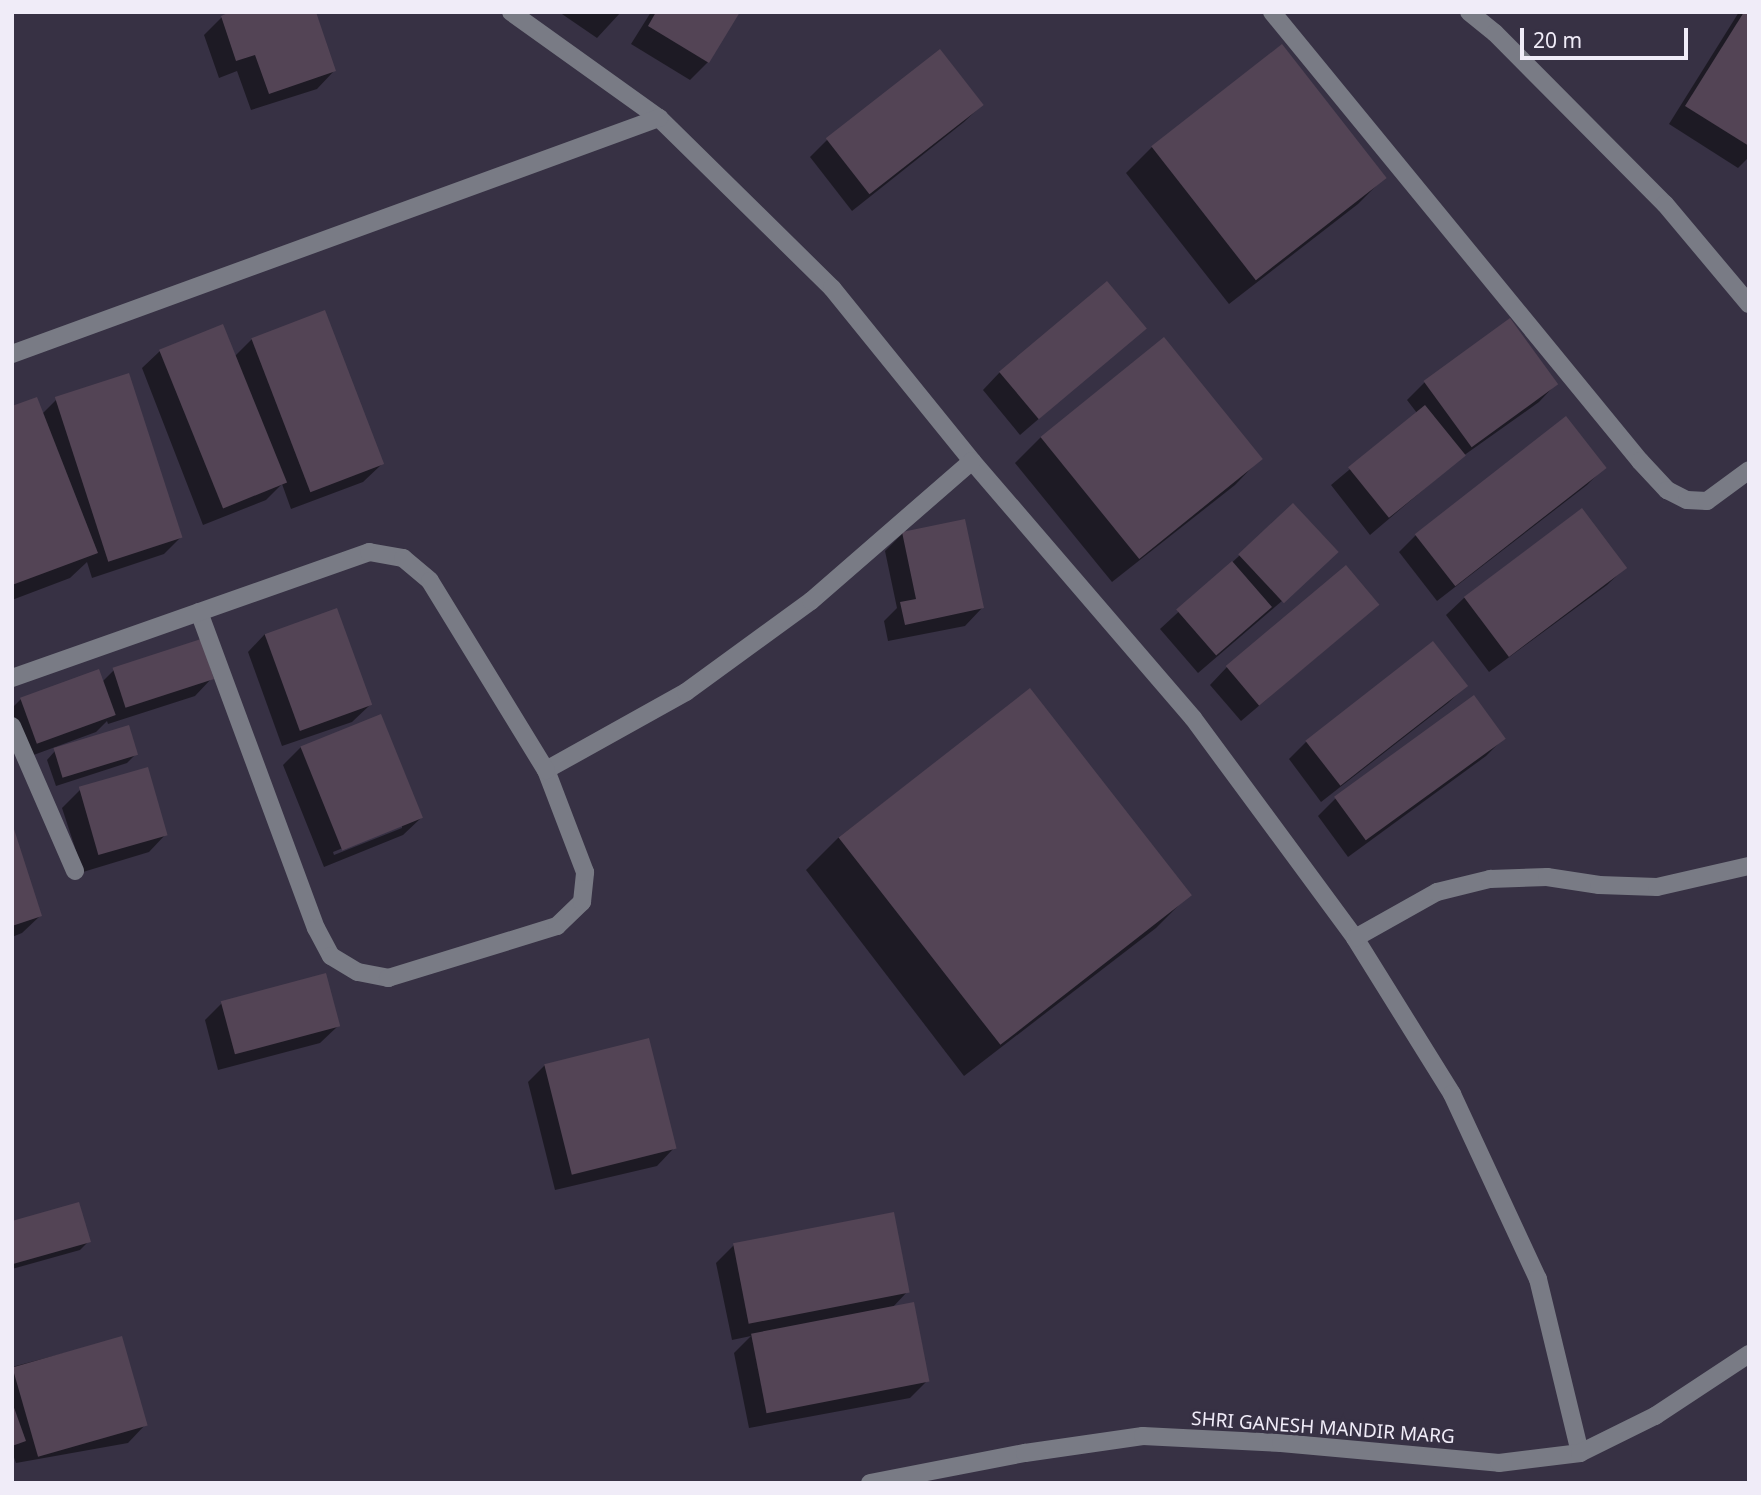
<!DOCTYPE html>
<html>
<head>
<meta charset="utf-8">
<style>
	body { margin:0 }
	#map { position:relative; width:1761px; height:1495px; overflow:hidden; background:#373144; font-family:"Noto Sans",sans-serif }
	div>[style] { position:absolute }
	.shadow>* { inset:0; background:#0007 }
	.building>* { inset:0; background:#534455; transform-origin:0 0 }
	.minor>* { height:18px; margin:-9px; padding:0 9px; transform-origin:9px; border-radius:9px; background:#797b85 }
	span { translate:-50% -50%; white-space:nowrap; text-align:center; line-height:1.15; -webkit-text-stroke:6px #373144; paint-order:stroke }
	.street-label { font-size:19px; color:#f0ecf8 }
	.frame { position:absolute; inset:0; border:14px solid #f0ecf8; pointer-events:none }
	.scale { position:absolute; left:1520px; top:28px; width:168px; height:32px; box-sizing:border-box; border:4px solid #f0ecf8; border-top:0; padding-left:9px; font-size:21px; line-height:24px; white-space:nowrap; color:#f0ecf8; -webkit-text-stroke:5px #373144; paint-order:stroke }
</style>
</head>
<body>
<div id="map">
	<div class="shadow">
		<i style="clip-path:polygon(559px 12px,621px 12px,597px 38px)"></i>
		<i style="clip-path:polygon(651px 12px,738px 12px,708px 62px,690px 80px,631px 44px)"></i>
		<i style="clip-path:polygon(1739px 12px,1749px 12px,1749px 157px,1738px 168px,1669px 124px)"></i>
		<i style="clip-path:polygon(222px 17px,334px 71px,317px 89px,251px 110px,237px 71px,219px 78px,204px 35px)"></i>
		<i style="clip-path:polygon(1281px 47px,1384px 178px,1358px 204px,1229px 304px,1126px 173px,1152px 147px)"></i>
		<i style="clip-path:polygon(940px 51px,982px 105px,964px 122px,852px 211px,810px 157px,827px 140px)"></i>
		<i style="clip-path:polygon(1510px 320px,1556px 384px,1539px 402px,1463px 456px,1370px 535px,1331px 485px,1417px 413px,1407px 400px,1425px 382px)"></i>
		<i style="clip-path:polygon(222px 326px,234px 357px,252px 339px,381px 465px,363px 482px,291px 509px,282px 484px,266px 500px,203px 525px,142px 368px,160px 351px)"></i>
		<i style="clip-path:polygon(1144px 328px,1020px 435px,983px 390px,1000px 372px)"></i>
		<i style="clip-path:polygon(56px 400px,181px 537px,164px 554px,92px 578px,87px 562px,70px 578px,12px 600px,12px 408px,42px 414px)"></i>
		<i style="clip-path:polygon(1041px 437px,1260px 459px,1235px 485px,1112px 582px,1015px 463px)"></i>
		<i style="clip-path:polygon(1604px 468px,1587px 485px,1437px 601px,1399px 552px,1416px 535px)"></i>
		<i style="clip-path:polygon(1293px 506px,1318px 570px,1198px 673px,1160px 629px)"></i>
		<i style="clip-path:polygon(1581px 510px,1625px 568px,1607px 585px,1489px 672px,1446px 615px,1464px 598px)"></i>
		<i style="clip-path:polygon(903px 533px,982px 608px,965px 626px,888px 641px,884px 621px,897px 608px,885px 551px)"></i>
		<i style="clip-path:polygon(1378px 605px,1241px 721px,1210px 685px,1227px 667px)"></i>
		<i style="clip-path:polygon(265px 634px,370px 705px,352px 722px,282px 746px,248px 652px)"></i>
		<i style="clip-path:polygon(114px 670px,212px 678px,195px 696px,108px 724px,107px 721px,96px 732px,20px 760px,12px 739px,12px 708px,21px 699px,102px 682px)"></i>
		<i style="clip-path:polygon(1466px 686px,1448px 703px,1321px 802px,1289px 759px,1306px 742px)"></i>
		<i style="clip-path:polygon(1029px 691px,1188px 896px,1156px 928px,964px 1076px,806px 870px,838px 838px)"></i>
		<i style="clip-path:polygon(1503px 739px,1486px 756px,1348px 857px,1318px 816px,1336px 798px)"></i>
		<i style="clip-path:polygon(evenodd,301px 747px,421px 818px,403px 835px,324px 867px,283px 765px,301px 747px,402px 824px,402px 828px,334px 855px,333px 852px,402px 824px)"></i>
		<i style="clip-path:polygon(55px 751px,136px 754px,127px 763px,56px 786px,47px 760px)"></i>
		<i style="clip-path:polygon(80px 790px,166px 834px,149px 852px,83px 872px,62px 808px)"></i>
		<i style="clip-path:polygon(12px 830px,40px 916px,22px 933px,12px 937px)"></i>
		<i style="clip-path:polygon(222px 1003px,338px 1026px,320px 1043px,218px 1070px,205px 1020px)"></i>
		<i style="clip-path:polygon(545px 1065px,674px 1148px,657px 1166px,555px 1190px,528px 1082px)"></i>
		<i style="clip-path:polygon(12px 1223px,89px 1241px,80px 1250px,12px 1269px)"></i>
		<i style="clip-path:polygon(734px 1245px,908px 1291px,892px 1308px,928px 1380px,910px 1398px,749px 1428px,734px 1353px,751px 1336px,732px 1340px,716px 1263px)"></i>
		<i style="clip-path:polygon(121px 1338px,145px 1425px,128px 1443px,16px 1463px,12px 1452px,12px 1367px)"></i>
	</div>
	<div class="building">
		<i style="clip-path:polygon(230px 12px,316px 12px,336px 71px,269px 94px,255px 55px,236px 61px,221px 16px)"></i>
		<i style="clip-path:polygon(656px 12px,740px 12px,709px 63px,648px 26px)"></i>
		<i style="clip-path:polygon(1744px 12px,1749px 12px,1749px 146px,1685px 106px)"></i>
		<i style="left:1282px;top:44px;width:170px;height:166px;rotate:52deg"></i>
		<i style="left:940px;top:49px;width:71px;height:145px;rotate:52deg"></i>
		<i style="left:1107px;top:281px;width:62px;height:141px;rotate:50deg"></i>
		<i style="left:325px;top:310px;width:165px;height:79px;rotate:69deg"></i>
		<i style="left:1510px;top:318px;width:82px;height:107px;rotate:54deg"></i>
		<i style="left:223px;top:324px;width:171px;height:69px;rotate:68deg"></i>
		<i style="left:1164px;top:337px;width:157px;height:159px;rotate:51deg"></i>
		<i style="left:129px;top:373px;width:173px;height:78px;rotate:72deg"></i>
		<i style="clip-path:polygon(37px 397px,98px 553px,12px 585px,12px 406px)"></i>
		<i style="left:1425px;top:405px;width:65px;height:99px;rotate:51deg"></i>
		<i style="left:1566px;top:416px;width:66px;height:192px;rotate:52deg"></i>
		<i style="left:1293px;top:503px;width:67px;height:75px;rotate:47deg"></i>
		<i style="left:1582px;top:508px;width:75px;height:148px;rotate:53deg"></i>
		<i style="clip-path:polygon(965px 519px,984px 608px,905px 625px,900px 602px,916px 599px,902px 532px)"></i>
		<i style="left:1232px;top:561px;width:61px;height:74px;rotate:49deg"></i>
		<i style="left:1346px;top:565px;width:52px;height:157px;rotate:50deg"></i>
		<i style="left:337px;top:608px;width:103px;height:77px;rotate:70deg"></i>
		<i style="left:201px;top:639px;width:42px;height:93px;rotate:72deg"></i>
		<i style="left:1433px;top:641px;width:57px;height:162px;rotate:52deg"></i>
		<i style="left:99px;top:669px;width:49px;height:84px;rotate:70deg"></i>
		<i style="left:1030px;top:688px;width:263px;height:243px;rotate:52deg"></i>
		<i style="left:1474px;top:695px;width:54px;height:173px;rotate:54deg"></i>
		<i style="left:381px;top:714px;width:112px;height:87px;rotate:68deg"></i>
		<i style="left:129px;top:725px;width:31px;height:79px;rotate:73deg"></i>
		<i style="left:148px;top:767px;width:71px;height:72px;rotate:74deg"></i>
		<i style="clip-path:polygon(13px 826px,42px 916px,12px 926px,12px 827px)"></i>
		<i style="left:326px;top:973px;width:55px;height:109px;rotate:75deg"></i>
		<i style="left:649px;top:1038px;width:114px;height:108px;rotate:76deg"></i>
		<i style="clip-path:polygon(79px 1202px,91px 1242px,13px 1264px,12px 1221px)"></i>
		<i style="left:894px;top:1212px;width:82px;height:164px;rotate:79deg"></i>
		<i style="left:914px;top:1302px;width:81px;height:166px;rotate:79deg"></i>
		<i style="left:122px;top:1336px;width:93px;height:114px;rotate:74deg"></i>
		<i style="clip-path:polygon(12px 1402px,26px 1441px,12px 1446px)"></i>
	</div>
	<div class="minor">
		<i style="left:511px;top:12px;width:182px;rotate:35.6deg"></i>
		<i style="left:659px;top:118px;width:243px;rotate:44.5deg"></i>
		<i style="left:832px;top:288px;width:223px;rotate:51deg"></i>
		<i style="left:972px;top:461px;width:339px;rotate:49.3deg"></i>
		<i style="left:1193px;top:718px;width:273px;rotate:53.6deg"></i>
		<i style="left:1355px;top:938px;width:184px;rotate:58.1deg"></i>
		<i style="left:1452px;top:1094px;width:204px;rotate:65.1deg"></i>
		<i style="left:1538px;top:1279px;width:179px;rotate:76.4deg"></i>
		<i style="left:1272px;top:12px;width:581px;rotate:50.66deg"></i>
		<i style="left:1640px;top:461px;width:40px;rotate:47deg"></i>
		<i style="left:1667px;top:490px;width:22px;rotate:27deg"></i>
		<i style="left:1687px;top:500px;width:20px;rotate:3deg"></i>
		<i style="left:1707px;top:501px;width:52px;rotate:-36.4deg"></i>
		<i style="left:1469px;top:12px;width:33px;rotate:39deg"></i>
		<i style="left:1495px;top:33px;width:241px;rotate:45.2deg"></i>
		<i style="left:1665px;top:204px;width:131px;rotate:50deg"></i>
		<i style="left:12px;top:354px;width:689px;rotate:-20.04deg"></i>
		<i style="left:199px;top:612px;width:337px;rotate:69.7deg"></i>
		<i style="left:316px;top:928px;width:32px;rotate:62deg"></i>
		<i style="left:331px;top:956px;width:31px;rotate:31deg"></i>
		<i style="left:358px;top:972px;width:31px;rotate:11deg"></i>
		<i style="left:388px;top:978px;width:177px;rotate:-17.1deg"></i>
		<i style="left:557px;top:926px;width:35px;rotate:-44deg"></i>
		<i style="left:582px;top:902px;width:30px;rotate:-84deg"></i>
		<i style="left:585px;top:872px;width:109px;rotate:-110.9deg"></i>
		<i style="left:546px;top:770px;width:160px;rotate:-29.1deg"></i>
		<i style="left:686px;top:692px;width:155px;rotate:-36.1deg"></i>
		<i style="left:811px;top:601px;width:213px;rotate:-41deg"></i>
		<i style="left:12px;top:678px;width:379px;rotate:-19.4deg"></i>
		<i style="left:369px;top:552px;width:35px;rotate:10deg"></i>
		<i style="left:403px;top:558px;width:35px;rotate:40deg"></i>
		<i style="left:430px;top:581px;width:222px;rotate:58.5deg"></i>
		<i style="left:12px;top:726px;width:158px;rotate:66.5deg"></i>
		<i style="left:1355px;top:938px;width:94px;rotate:-29.3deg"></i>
		<i style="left:1437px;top:892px;width:55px;rotate:-13.8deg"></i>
		<i style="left:1490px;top:879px;width:57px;rotate:-2deg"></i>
		<i style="left:1547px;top:877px;width:53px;rotate:8.7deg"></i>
		<i style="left:1599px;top:885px;width:58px;rotate:2deg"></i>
		<i style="left:1657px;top:887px;width:94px;rotate:-12.9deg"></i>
		<i style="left:870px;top:1483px;width:158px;rotate:-11deg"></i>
		<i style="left:1025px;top:1453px;width:119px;rotate:-8.2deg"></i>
		<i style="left:1143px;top:1436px;width:138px;rotate:2.9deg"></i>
		<i style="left:1281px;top:1443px;width:219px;rotate:5.2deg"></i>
		<i style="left:1499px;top:1463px;width:82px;rotate:-7deg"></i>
		<i style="left:1580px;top:1453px;width:84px;rotate:-26.3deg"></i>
		<i style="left:1655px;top:1416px;width:113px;rotate:-33.4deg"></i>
	</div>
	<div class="street-label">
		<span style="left:1323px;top:1428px;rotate:4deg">SHRI GANESH MANDIR MARG</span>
	</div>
	<div class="frame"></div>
	<div class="scale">20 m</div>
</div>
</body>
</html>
